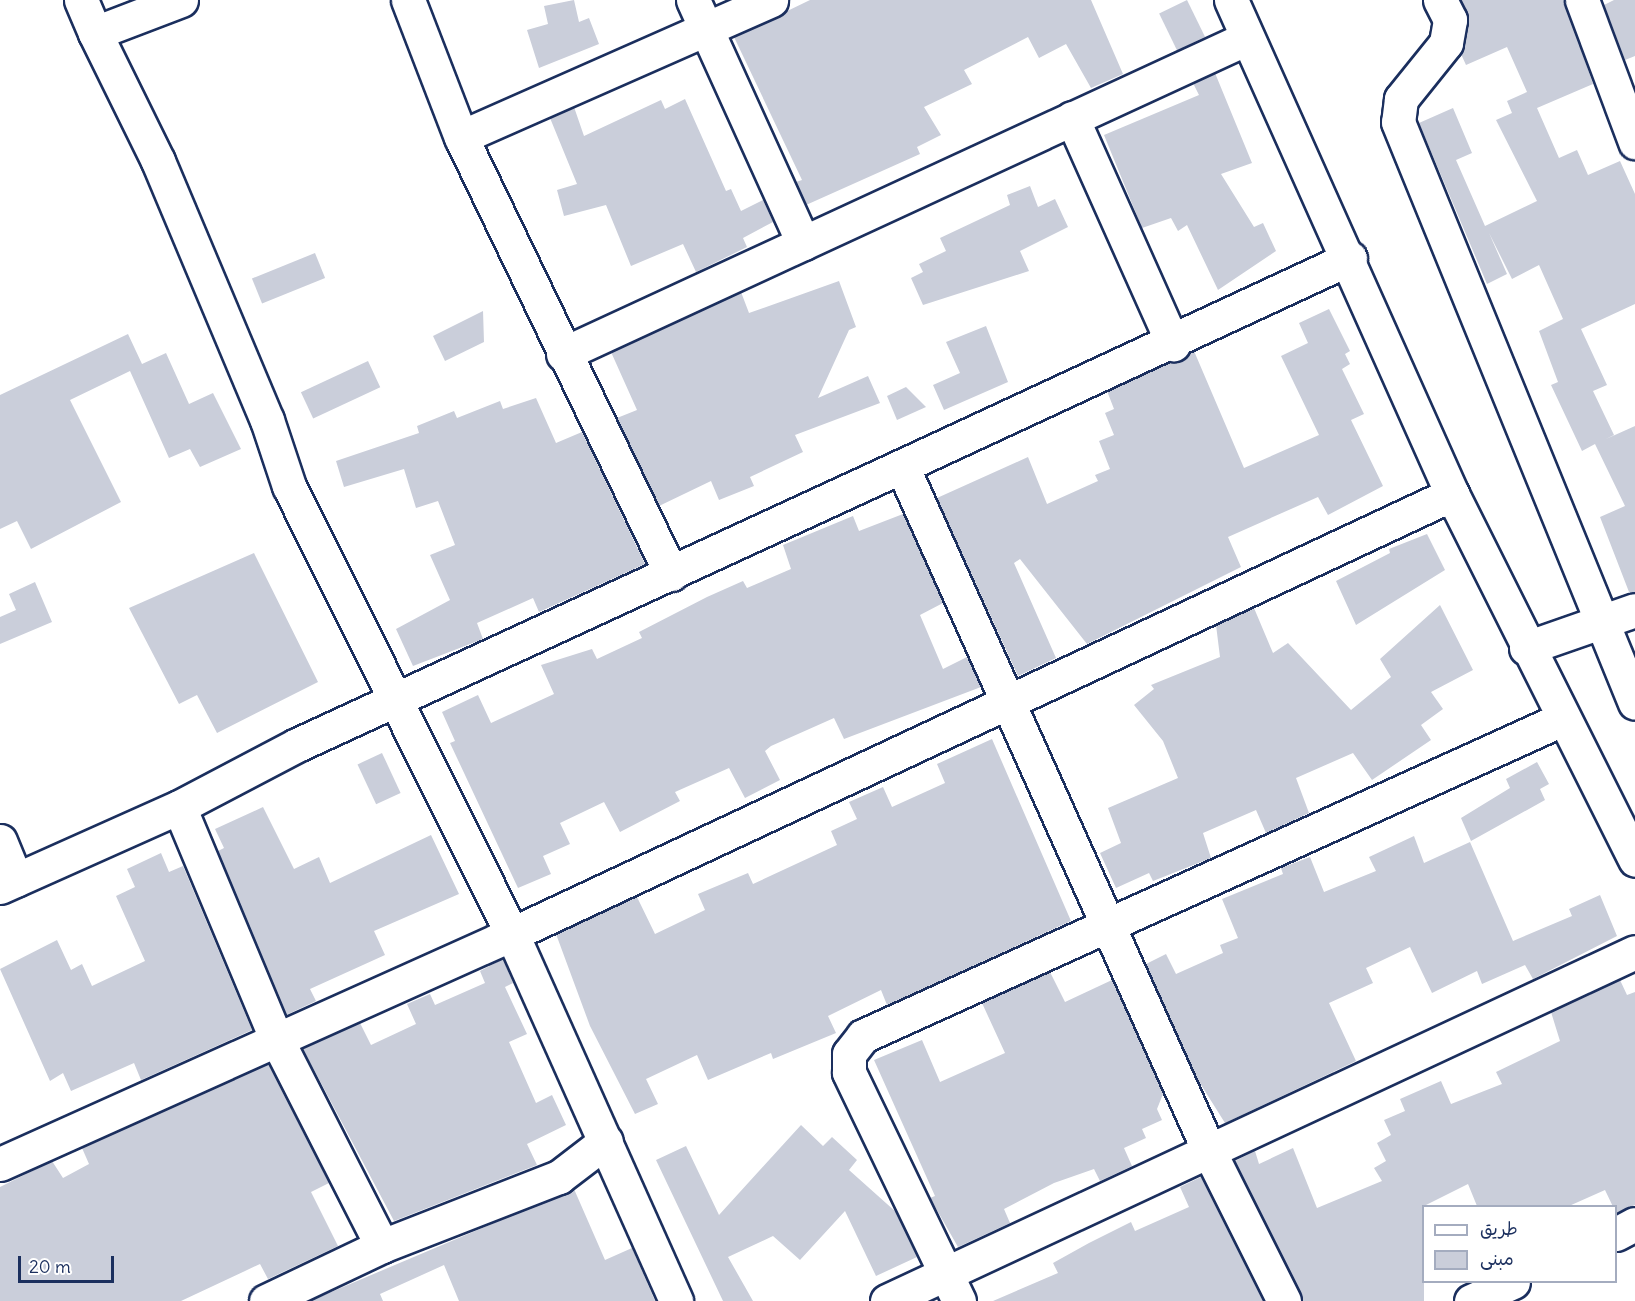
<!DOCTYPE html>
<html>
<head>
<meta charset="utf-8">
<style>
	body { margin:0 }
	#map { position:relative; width:1635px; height:1301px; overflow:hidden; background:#fff; font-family:Delius,"Playpen Sans Arabic",sans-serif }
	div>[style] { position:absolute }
	.building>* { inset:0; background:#caceda; transform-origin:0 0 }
	.roads { filter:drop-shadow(2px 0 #1b2f5e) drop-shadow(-2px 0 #1b2f5e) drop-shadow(0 2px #1b2f5e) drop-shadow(0 -2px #1b2f5e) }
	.street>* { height:33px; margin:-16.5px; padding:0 16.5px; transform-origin:16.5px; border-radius:16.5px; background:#fff }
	span { translate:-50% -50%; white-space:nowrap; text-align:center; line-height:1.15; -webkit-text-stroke:4.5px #fff; paint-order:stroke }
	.legend { position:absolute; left:1422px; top:1205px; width:195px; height:78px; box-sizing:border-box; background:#fff; border:2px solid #a4acbf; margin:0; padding:8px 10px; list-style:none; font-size:18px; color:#1b2f5e }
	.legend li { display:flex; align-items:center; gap:12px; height:30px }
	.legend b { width:30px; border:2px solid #a4acbf }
	.scale { position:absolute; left:18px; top:1256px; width:96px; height:27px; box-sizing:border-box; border:3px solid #1b2f5e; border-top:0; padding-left:8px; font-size:18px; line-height:21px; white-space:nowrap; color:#1b2f5e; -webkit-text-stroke:4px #fff; paint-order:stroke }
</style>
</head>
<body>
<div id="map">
	<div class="building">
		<i style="clip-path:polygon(574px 0,579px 22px,589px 18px,599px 44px,539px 68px,527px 30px,548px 24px,544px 6px)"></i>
		<i style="clip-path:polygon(810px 0,1091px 0,1123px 74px,1091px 88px,1066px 44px,1039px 58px,1028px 37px,964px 70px,972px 84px,924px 107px,941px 135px,917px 147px,920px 154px,806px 205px,796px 182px,802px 180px,734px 37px)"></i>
		<i style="left:1187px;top:0;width:41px;height:31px;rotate:64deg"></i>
		<i style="clip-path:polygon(1461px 0,1564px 0,1593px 84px,1537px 108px,1559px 158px,1577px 150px,1588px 175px,1620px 161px,1635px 194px,1635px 304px,1581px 329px,1607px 385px,1593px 391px,1614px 435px,1606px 439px,1635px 426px,1635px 592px,1629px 592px,1600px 517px,1625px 506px,1595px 444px,1582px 451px,1551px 385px,1558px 382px,1539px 331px,1563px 319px,1539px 265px,1512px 279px,1489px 233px,1507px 274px,1487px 284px,1419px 123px,1453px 108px,1472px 153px,1456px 160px,1485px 226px,1537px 201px,1496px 120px,1512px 113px,1507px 101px,1527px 92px,1507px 47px,1466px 65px,1461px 54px,1468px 22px)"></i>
		<i style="clip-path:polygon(1614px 0,1635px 0,1635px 56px,1625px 60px,1604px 5px)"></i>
		<i style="clip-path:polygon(1215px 73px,1252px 163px,1221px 174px,1254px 227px,1263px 223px,1276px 251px,1218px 290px,1187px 225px,1178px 231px,1171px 218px,1142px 228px,1104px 135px,1199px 95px,1193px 83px)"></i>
		<i style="clip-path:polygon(685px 99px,726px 191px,731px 189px,741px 211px,763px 200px,773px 222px,743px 238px,747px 247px,696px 272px,683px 244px,631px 266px,606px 205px,564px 216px,557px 190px,577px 184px,550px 118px,574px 107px,584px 136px,661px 100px,665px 109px)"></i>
		<i style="clip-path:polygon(1030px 186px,1038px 207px,1055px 199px,1068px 227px,1020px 251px,1029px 271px,923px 305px,911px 278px,923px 272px,919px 264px,946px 251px,940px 238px,1010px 205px,1007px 195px)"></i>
		<i style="left:315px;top:253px;width:27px;height:68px;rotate:68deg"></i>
		<i style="clip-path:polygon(839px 281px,856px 327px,849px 330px,818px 398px,868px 376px,880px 403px,795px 435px,803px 452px,750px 477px,754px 486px,719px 500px,711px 481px,659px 506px,617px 418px,637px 410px,611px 352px,741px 292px,749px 313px)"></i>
		<i style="clip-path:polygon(1329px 309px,1350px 351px,1345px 354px,1350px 364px,1342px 369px,1364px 414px,1351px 420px,1383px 486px,1328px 515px,1318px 497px,1228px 537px,1241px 567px,1087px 644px,1020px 559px,1014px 563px,1056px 658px,1018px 676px,937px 498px,1028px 457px,1047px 504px,1098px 481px,1095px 475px,1110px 469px,1099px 441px,1114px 435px,1105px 413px,1114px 409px,1107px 391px,1194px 351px,1244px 468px,1319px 435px,1281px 356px,1308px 343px,1299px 323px)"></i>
		<i style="clip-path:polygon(483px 311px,484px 342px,445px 361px,433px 336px)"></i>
		<i style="clip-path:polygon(986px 326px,1008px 382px,944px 410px,933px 385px,960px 373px,946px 342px)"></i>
		<i style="clip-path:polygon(128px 334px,142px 364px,166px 353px,189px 404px,213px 393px,241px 449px,200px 467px,190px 449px,169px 458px,130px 371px,70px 400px,121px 502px,31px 549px,17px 521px,0 529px,0 395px)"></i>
		<i style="left:368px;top:361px;width:29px;height:74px;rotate:65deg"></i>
		<i style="clip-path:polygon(906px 387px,926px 407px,897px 420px,887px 396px)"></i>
		<i style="clip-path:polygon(536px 398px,556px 443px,582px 432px,645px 564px,539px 612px,533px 598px,477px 623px,483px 639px,413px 666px,396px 629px,450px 600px,430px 555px,455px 545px,438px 501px,416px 508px,404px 469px,344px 487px,336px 461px,419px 433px,417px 426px,454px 411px,457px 418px,500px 401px,503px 409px)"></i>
		<i style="clip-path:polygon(903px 514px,943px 603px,920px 615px,943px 669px,967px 657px,981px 687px,844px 739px,834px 718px,771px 746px,765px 751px,780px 780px,745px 798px,729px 768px,675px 792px,680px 801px,620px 832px,604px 802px,560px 823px,570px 844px,543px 856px,551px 874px,518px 888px,450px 743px,455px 741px,442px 712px,478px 695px,491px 723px,554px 694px,541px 665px,592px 649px,597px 659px,642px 638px,639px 632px,707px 597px,743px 581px,747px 588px,791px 569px,783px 545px,853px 516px,859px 531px)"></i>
		<i style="clip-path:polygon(1427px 534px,1445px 570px,1356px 625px,1336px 581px,1390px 553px,1389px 549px)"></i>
		<i style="clip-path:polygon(254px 553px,318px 682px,217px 733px,197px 695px,179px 704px,129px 608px)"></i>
		<i style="clip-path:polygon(35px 582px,52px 622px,0 644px,0 617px,16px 610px,9px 594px)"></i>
		<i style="clip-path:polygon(1440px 605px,1473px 670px,1431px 692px,1443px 709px,1421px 725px,1431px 740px,1372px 780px,1353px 753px,1296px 778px,1309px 813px,1266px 833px,1256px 810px,1203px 833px,1211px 858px,1153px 881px,1149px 873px,1116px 888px,1100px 853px,1121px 843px,1108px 808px,1178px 778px,1163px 741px,1134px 705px,1154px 689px,1151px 685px,1220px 657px,1216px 625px,1254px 608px,1273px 653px,1288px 643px,1351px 710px,1391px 677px,1380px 659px)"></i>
		<i style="clip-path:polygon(992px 739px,1071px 921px,887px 1005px,881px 990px,828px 1016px,836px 1033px,773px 1059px,771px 1053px,708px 1080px,697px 1055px,646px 1079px,658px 1104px,635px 1114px,590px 1026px,556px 934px,637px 897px,655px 934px,705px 910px,698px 894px,748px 873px,753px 884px,837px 845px,831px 831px,857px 819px,849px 802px,883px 787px,892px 807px,945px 783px,937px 764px)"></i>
		<i style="left:382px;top:753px;width:44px;height:27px;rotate:65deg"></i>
		<i style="clip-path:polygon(1537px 762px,1549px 784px,1540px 789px,1545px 800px,1471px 841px,1461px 818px,1510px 788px,1506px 779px)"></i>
		<i style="clip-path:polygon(263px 807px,294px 869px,319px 857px,330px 883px,431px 835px,459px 894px,374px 931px,385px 955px,310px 989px,316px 1001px,286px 1015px,218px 851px,224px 848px,215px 829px)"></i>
		<i style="clip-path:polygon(1414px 836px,1424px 863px,1470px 842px,1513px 941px,1572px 916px,1569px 909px,1600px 895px,1617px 936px,1533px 979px,1525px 965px,1482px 984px,1477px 971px,1432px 993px,1410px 947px,1366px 968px,1373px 983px,1329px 1003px,1356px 1061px,1225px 1123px,1198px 1080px,1146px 964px,1166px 954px,1176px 974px,1223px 953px,1220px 945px,1238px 938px,1222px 899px,1283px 874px,1281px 868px,1310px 857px,1324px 892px,1376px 871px,1369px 857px)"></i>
		<i style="clip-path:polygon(161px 853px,169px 872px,183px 866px,252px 1030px,141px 1080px,134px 1063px,71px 1091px,63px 1073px,50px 1081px,0 969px,57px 940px,71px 970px,82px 964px,92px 986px,145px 961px,116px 896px,135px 887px,127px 869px)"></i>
		<i style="clip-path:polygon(503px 959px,513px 983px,505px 987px,527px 1034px,509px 1042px,536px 1103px,552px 1095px,566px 1125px,527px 1144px,537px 1165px,394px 1221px,303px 1049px,360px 1023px,371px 1045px,416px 1024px,407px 1004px,430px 994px,435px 1005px,485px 983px,480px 971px)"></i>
		<i style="clip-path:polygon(1050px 972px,1065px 1002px,1112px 980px,1163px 1094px,1157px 1109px,1162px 1120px,1142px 1129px,1146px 1138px,1124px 1148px,1132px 1166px,1100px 1181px,1094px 1169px,1054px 1183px,1004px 1209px,1010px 1223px,958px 1247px,930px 1198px,935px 1196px,874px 1060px,922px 1040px,940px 1082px,1005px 1053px,982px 1003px)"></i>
		<i style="clip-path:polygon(1620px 980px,1627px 995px,1635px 992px,1635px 1205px,1616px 1213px,1605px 1190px,1569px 1206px,1477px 1206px,1468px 1184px,1424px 1206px,1424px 1301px,1303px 1301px,1235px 1161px,1255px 1151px,1259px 1164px,1293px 1148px,1317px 1208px,1382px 1181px,1374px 1168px,1386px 1161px,1377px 1143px,1391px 1135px,1384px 1120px,1405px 1111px,1400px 1099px,1441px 1081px,1451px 1104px,1502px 1084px,1496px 1072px,1560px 1041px,1551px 1012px)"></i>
		<i style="clip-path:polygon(268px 1064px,329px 1183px,311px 1192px,338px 1246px,268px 1279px,260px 1264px,181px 1301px,0 1301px,0 1187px,52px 1161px,63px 1178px,89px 1164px,82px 1148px)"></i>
		<i style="clip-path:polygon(801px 1125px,823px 1146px,832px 1137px,857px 1160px,849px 1170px,896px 1212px,917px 1257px,876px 1276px,845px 1211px,800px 1260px,773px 1236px,728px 1257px,753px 1301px,723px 1301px,656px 1160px,686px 1146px,719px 1215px)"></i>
		<i style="clip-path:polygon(1201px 1177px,1263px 1301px,993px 1301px,1058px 1273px,1053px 1263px,1089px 1243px,1131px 1222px,1135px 1231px,1189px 1207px,1180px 1187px)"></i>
		<i style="clip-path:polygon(574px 1189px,605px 1260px,632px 1248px,655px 1301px,459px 1301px,444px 1265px,380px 1294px,383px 1301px,310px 1301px)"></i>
	</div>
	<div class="roads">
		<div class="street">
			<i style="left:81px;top:0;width:36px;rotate:67deg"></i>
			<i style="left:181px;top:0;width:92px;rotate:159deg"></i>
			<i style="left:95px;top:33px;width:143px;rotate:63.8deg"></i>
			<i style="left:158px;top:161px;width:281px;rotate:67.2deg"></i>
			<i style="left:267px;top:420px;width:70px;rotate:71.6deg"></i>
			<i style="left:289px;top:486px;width:500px;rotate:63.54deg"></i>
			<i style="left:512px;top:934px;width:402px;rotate:65.9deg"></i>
			<i style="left:408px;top:0;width:147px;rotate:68.9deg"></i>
			<i style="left:461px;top:137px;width:485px;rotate:64.3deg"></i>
			<i style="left:693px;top:0;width:267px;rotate:65.6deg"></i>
			<i style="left:1231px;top:0;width:541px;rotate:65.9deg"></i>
			<i style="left:1452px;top:494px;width:409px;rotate:63.4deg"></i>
			<i style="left:1440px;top:0;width:22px;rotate:63deg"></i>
			<i style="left:1450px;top:20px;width:23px;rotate:100deg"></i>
			<i style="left:1446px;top:43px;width:72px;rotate:128.8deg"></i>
			<i style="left:1401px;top:99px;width:23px;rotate:97deg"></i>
			<i style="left:1398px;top:122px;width:627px;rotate:67.81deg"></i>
			<i style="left:1582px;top:0;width:152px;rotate:69.5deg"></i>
			<i style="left:1072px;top:118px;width:248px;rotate:65.9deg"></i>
			<i style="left:461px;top:137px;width:339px;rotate:-23.8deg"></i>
			<i style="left:563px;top:354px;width:753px;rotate:-24.8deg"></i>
			<i style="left:1526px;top:648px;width:115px;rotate:-19.2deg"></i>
			<i style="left:0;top:841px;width:42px;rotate:67.7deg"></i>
			<i style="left:0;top:887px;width:196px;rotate:-24.1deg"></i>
			<i style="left:0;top:1164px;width:561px;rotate:-24.19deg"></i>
			<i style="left:512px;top:934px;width:1038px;rotate:-25.08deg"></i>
			<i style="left:1616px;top:1234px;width:21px;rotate:-28deg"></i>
			<i style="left:382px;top:1246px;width:236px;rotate:-117deg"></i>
			<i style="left:275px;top:1036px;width:248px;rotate:-112.7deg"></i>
			<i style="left:179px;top:807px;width:133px;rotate:-27.7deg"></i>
			<i style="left:297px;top:745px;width:666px;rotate:-24.76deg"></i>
			<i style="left:266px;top:1301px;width:128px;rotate:-25.4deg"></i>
			<i style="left:382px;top:1246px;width:190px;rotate:-21.3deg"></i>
			<i style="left:559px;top:1177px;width:59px;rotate:-37.5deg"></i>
			<i style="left:887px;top:1301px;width:825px;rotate:-25.01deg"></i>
			<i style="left:959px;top:1301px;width:254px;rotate:-115.7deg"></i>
			<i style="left:849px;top:1072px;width:18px;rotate:-90deg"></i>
			<i style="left:849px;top:1054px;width:23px;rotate:-52deg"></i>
			<i style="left:863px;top:1036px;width:765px;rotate:-24.39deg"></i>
			<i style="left:1284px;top:1301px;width:165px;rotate:-116.6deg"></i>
			<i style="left:1210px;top:1153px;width:753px;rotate:-114.15deg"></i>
			<i style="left:902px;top:466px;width:494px;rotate:-24.9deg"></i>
			<i style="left:1471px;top:1301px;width:46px;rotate:-24.3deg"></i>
		</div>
	</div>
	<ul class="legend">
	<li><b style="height:8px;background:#fff"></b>طريق</li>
	<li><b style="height:16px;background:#caceda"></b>مبنى</li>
	</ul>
	<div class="scale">20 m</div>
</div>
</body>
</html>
